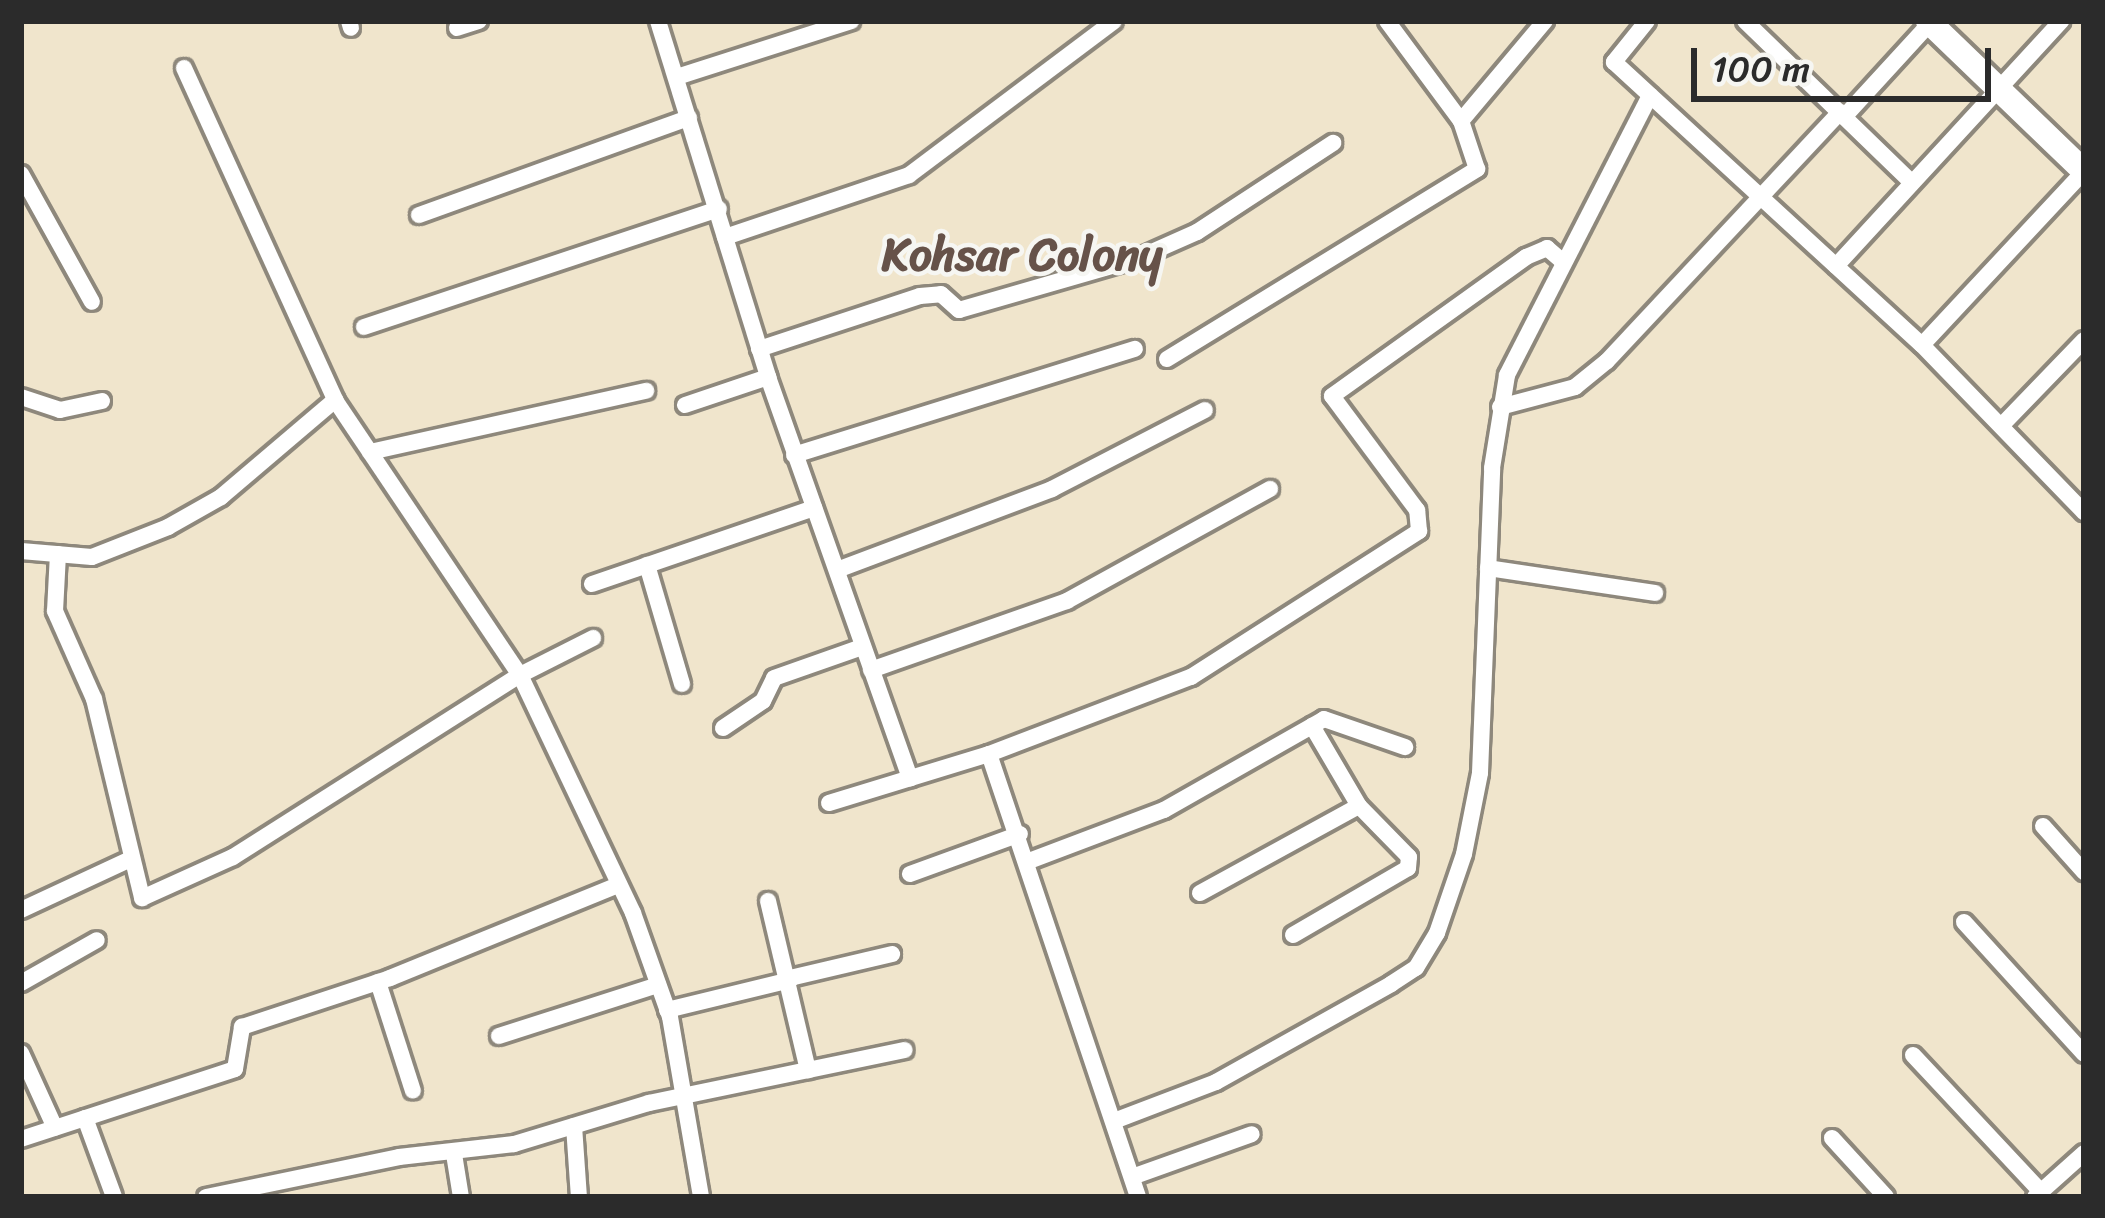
<!DOCTYPE html>
<html>
<head>
<meta charset="utf-8">
<style>
	body { margin:0 }
	#map { position:relative; width:2105px; height:1218px; overflow:hidden; background:#f0e5cc; font-family:Sriracha,sans-serif }
	div>[style] { position:absolute }
	.roads { filter:drop-shadow(3px 0 #8e887c) drop-shadow(-3px 0 #8e887c) drop-shadow(0 3px #8e887c) drop-shadow(0 -3px #8e887c) }
	.street>* { height:16px; margin:-8px; padding:0 8px; transform-origin:8px; border-radius:8px; background:#fff }
	.secondary>* { height:24px; margin:-12px; padding:0 12px; transform-origin:12px; border-radius:12px; background:#fff }
	span { translate:-50% -50%; white-space:nowrap; text-align:center; line-height:1.15; -webkit-text-stroke:9px #f6f6f2; paint-order:stroke }
	.quarter-label { font-size:45px; color:#665249; font-weight:700 }
	.frame { position:absolute; inset:0; border:24px solid #2b2b2b; pointer-events:none }
	.scale { position:absolute; left:1691px; top:48px; width:300px; height:54px; box-sizing:border-box; border:6px solid #2b2b2b; border-top:0; padding-left:15px; font-size:36px; line-height:42px; white-space:nowrap; color:#2b2b2b; -webkit-text-stroke:9px #f6f6f2; paint-order:stroke }
</style>
</head>
<body>
<div id="map">
	<div class="roads">
		<div class="street">
			<i style="left:349px;top:21px;width:7px;rotate:74deg"></i>
			<i style="left:658px;top:21px;width:373px;rotate:72.8deg"></i>
			<i style="left:768px;top:377px;width:426px;rotate:70.5deg"></i>
			<i style="left:1387px;top:21px;width:124px;rotate:53.5deg"></i>
			<i style="left:1461px;top:121px;width:131px;rotate:-50deg"></i>
			<i style="left:1647px;top:21px;width:53px;rotate:128.8deg"></i>
			<i style="left:1614px;top:62px;width:418px;rotate:42.6deg"></i>
			<i style="left:1922px;top:345px;width:233px;rotate:45.9deg"></i>
			<i style="left:1745px;top:21px;width:230px;rotate:44.1deg"></i>
			<i style="left:457px;top:28px;width:23px;rotate:-18deg"></i>
			<i style="left:184px;top:68px;width:365px;rotate:65.5deg"></i>
			<i style="left:335px;top:400px;width:331px;rotate:56.1deg"></i>
			<i style="left:520px;top:675px;width:263px;rotate:64.6deg"></i>
			<i style="left:633px;top:913px;width:110px;rotate:70.4deg"></i>
			<i style="left:670px;top:1017px;width:183px;rotate:80.2deg"></i>
			<i style="left:677px;top:77px;width:183px;rotate:-17.8deg"></i>
			<i style="left:1844px;top:117px;width:127px;rotate:-47.5deg"></i>
			<i style="left:21px;top:174px;width:146px;rotate:61deg"></i>
			<i style="left:419px;top:215px;width:287px;rotate:-19.8deg"></i>
			<i style="left:725px;top:237px;width:194px;rotate:-18.6deg"></i>
			<i style="left:909px;top:175px;width:256px;rotate:-36.9deg"></i>
			<i style="left:1836px;top:266px;width:333px;rotate:-47.4deg"></i>
			<i style="left:364px;top:327px;width:374px;rotate:-18.4deg"></i>
			<i style="left:1922px;top:345px;width:238px;rotate:-47deg"></i>
			<i style="left:759px;top:349px;width:169px;rotate:-18.2deg"></i>
			<i style="left:920px;top:296px;width:21px;rotate:-5deg"></i>
			<i style="left:941px;top:294px;width:24px;rotate:42deg"></i>
			<i style="left:959px;top:310px;width:184px;rotate:-16.1deg"></i>
			<i style="left:1136px;top:259px;width:67px;rotate:-23.9deg"></i>
			<i style="left:1197px;top:232px;width:163px;rotate:-33.2deg"></i>
			<i style="left:1167px;top:359px;width:364px;rotate:-31.5deg"></i>
			<i style="left:1477px;top:169px;width:51px;rotate:-108.4deg"></i>
			<i style="left:21px;top:397px;width:41px;rotate:18.4deg"></i>
			<i style="left:60px;top:410px;width:43px;rotate:-12.1deg"></i>
			<i style="left:685px;top:405px;width:88px;rotate:-18.6deg"></i>
			<i style="left:1500px;top:407px;width:78px;rotate:-14.9deg"></i>
			<i style="left:1575px;top:387px;width:41px;rotate:-39.1deg"></i>
			<i style="left:1607px;top:361px;width:341px;rotate:-46.9deg"></i>
			<i style="left:2002px;top:425px;width:118px;rotate:-46deg"></i>
			<i style="left:370px;top:452px;width:283px;rotate:-12.5deg"></i>
			<i style="left:794px;top:455px;width:357px;rotate:-17.3deg"></i>
			<i style="left:21px;top:551px;width:71px;rotate:4.8deg"></i>
			<i style="left:92px;top:557px;width:82px;rotate:-21.5deg"></i>
			<i style="left:168px;top:527px;width:61px;rotate:-29.5deg"></i>
			<i style="left:221px;top:497px;width:150px;rotate:-40.4deg"></i>
			<i style="left:58px;top:554px;width:57px;rotate:93deg"></i>
			<i style="left:55px;top:611px;width:96px;rotate:66.1deg"></i>
			<i style="left:94px;top:699px;width:205px;rotate:76.4deg"></i>
			<i style="left:142px;top:898px;width:100px;rotate:-24.3deg"></i>
			<i style="left:233px;top:857px;width:340px;rotate:-32.4deg"></i>
			<i style="left:520px;top:675px;width:82px;rotate:-26.9deg"></i>
			<i style="left:647px;top:565px;width:124px;rotate:73.6deg"></i>
			<i style="left:1488px;top:568px;width:169px;rotate:8.5deg"></i>
			<i style="left:837px;top:570px;width:230px;rotate:-20.6deg"></i>
			<i style="left:1052px;top:489px;width:172px;rotate:-27.3deg"></i>
			<i style="left:592px;top:584px;width:235px;rotate:-18.9deg"></i>
			<i style="left:871px;top:670px;width:208px;rotate:-19.4deg"></i>
			<i style="left:1067px;top:601px;width:232px;rotate:-28.9deg"></i>
			<i style="left:723px;top:728px;width:48px;rotate:-34deg"></i>
			<i style="left:763px;top:701px;width:25px;rotate:-64deg"></i>
			<i style="left:774px;top:678px;width:93px;rotate:-19.4deg"></i>
			<i style="left:989px;top:754px;width:467px;rotate:71.4deg"></i>
			<i style="left:829px;top:803px;width:167px;rotate:-17deg"></i>
			<i style="left:989px;top:754px;width:216px;rotate:-20.9deg"></i>
			<i style="left:1191px;top:677px;width:271px;rotate:-32.6deg"></i>
			<i style="left:1419px;top:531px;width:21px;rotate:-95deg"></i>
			<i style="left:1417px;top:510px;width:142px;rotate:-126.7deg"></i>
			<i style="left:1332px;top:396px;width:239px;rotate:-35.6deg"></i>
			<i style="left:1526px;top:257px;width:23px;rotate:-23deg"></i>
			<i style="left:1547px;top:248px;width:18px;rotate:41deg"></i>
			<i style="left:2043px;top:826px;width:62px;rotate:48.3deg"></i>
			<i style="left:1029px;top:861px;width:144px;rotate:-20.7deg"></i>
			<i style="left:1164px;top:810px;width:184px;rotate:-29.6deg"></i>
			<i style="left:1324px;top:719px;width:86px;rotate:19.1deg"></i>
			<i style="left:910px;top:874px;width:117px;rotate:-20deg"></i>
			<i style="left:1200px;top:893px;width:181px;rotate:-28.7deg"></i>
			<i style="left:768px;top:901px;width:174px;rotate:76.7deg"></i>
			<i style="left:21px;top:910px;width:118px;rotate:-25deg"></i>
			<i style="left:1964px;top:922px;width:178px;rotate:47.7deg"></i>
			<i style="left:1293px;top:935px;width:133px;rotate:-30.2deg"></i>
			<i style="left:1408px;top:868px;width:11px;rotate:-85deg"></i>
			<i style="left:1409px;top:857px;width:71px;rotate:-134.4deg"></i>
			<i style="left:1359px;top:806px;width:93px;rotate:-120.4deg"></i>
			<i style="left:790px;top:978px;width:105px;rotate:-13.2deg"></i>
			<i style="left:378px;top:982px;width:114px;rotate:72.2deg"></i>
			<i style="left:21px;top:983px;width:87px;rotate:-29.5deg"></i>
			<i style="left:667px;top:1010px;width:127px;rotate:-13.7deg"></i>
			<i style="left:499px;top:1036px;width:167px;rotate:-17.8deg"></i>
			<i style="left:21px;top:1053px;width:82px;rotate:65.6deg"></i>
			<i style="left:1913px;top:1055px;width:187px;rotate:46.9deg"></i>
			<i style="left:85px;top:1118px;width:84px;rotate:69.8deg"></i>
			<i style="left:1114px;top:1121px;width:109px;rotate:-20.9deg"></i>
			<i style="left:1216px;top:1082px;width:201px;rotate:-29.2deg"></i>
			<i style="left:1391px;top:984px;width:30px;rotate:-33deg"></i>
			<i style="left:1416px;top:968px;width:41px;rotate:-59deg"></i>
			<i style="left:1437px;top:933px;width:83px;rotate:-71.1deg"></i>
			<i style="left:1464px;top:854px;width:83px;rotate:-78.8deg"></i>
			<i style="left:1480px;top:773px;width:305px;rotate:-87.7deg"></i>
			<i style="left:1492px;top:468px;width:94px;rotate:-80.8deg"></i>
			<i style="left:1507px;top:375px;width:314px;rotate:-62.9deg"></i>
			<i style="left:574px;top:1126px;width:71px;rotate:86deg"></i>
			<i style="left:1832px;top:1138px;width:80px;rotate:47.5deg"></i>
			<i style="left:21px;top:1139px;width:225px;rotate:-18.1deg"></i>
			<i style="left:235px;top:1069px;width:43px;rotate:-80.5deg"></i>
			<i style="left:242px;top:1027px;width:156px;rotate:-18.3deg"></i>
			<i style="left:390px;top:978px;width:244px;rotate:-22.2deg"></i>
			<i style="left:454px;top:1154px;width:44px;rotate:80.8deg"></i>
			<i style="left:1132px;top:1177px;width:127px;rotate:-19.7deg"></i>
			<i style="left:206px;top:1197px;width:197px;rotate:-11.7deg"></i>
			<i style="left:399px;top:1157px;width:116px;rotate:-6.4deg"></i>
			<i style="left:514px;top:1144px;width:141px;rotate:-16.9deg"></i>
			<i style="left:649px;top:1103px;width:261px;rotate:-11.7deg"></i>
			<i style="left:2035px;top:1197px;width:66px;rotate:-41.9deg"></i>
		</div>
		<div class="secondary">
			<i style="left:1928px;top:21px;width:216px;rotate:43.9deg"></i>
		</div>
	</div>
	<div class="quarter-label">
		<span style="left:1022px;top:256px">Kohsar Colony</span>
	</div>
	<div class="frame"></div>
	<div class="scale">100 m</div>
</div>
</body>
</html>
